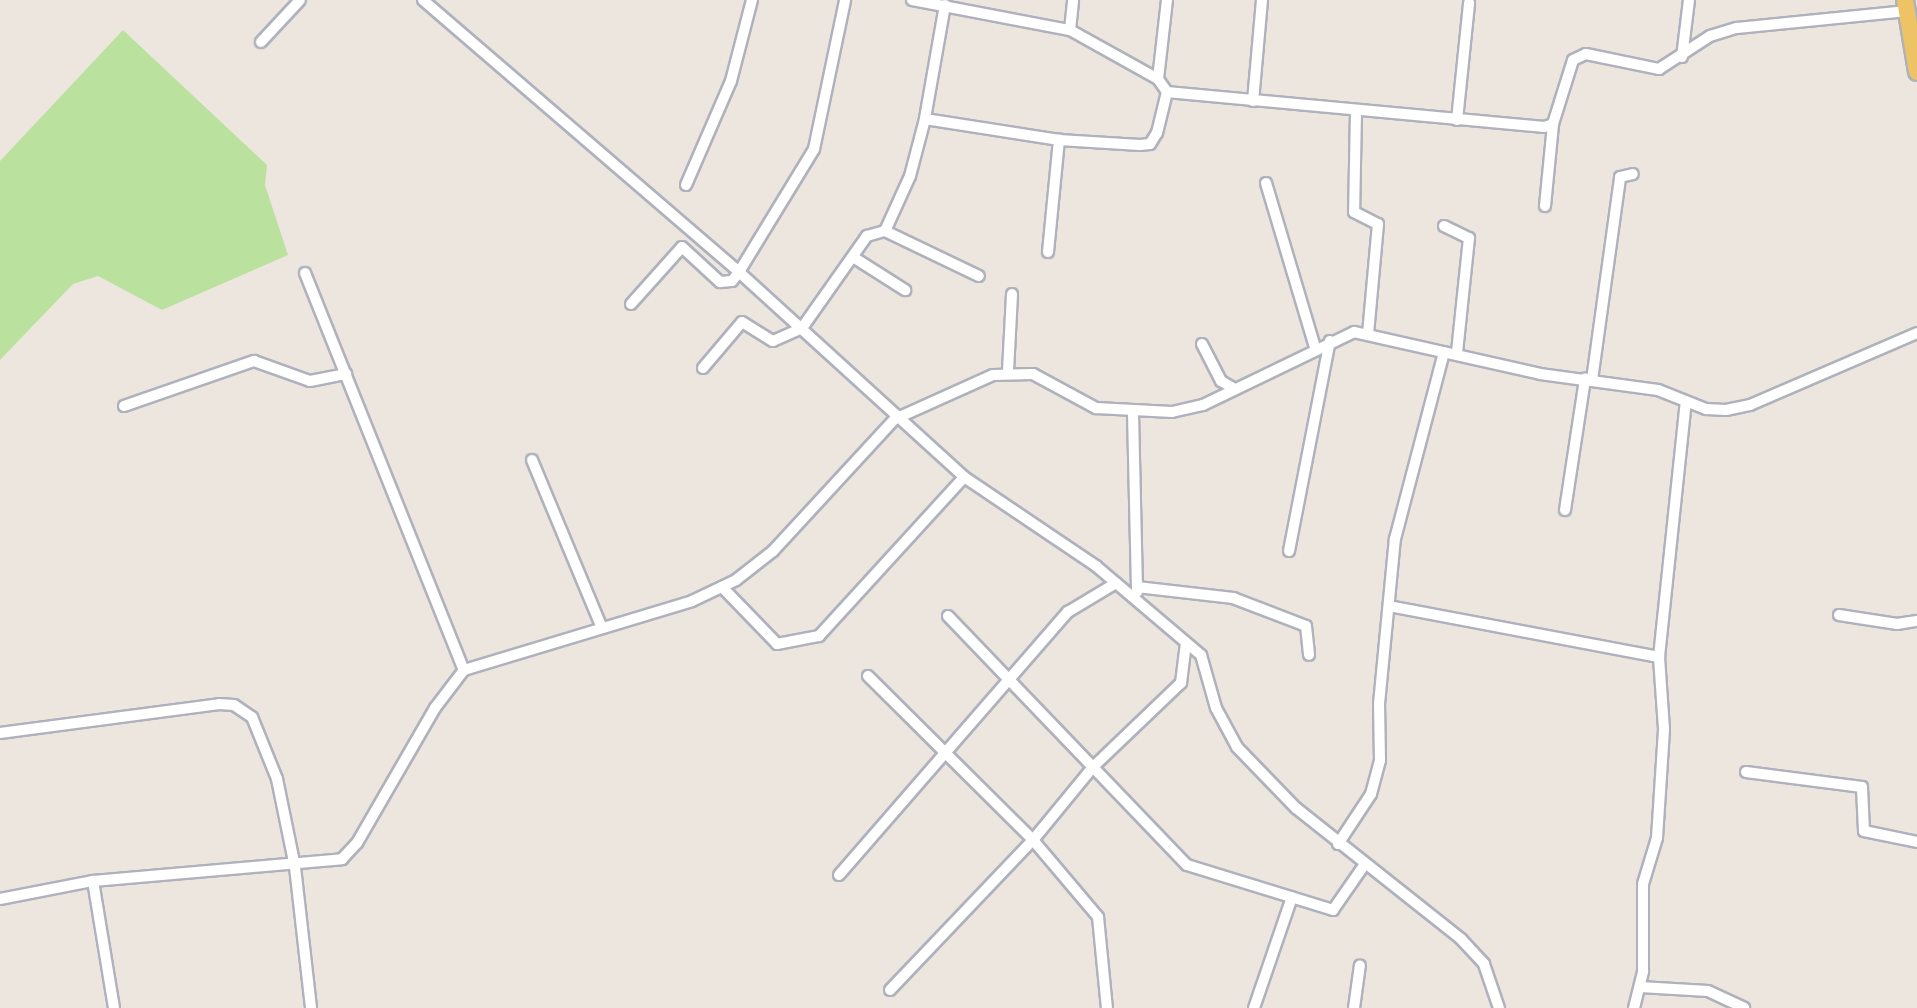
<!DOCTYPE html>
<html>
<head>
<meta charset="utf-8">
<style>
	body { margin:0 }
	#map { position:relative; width:1917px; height:1008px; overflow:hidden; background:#ede6df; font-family:"IBM Plex Sans",sans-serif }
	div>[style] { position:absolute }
	.green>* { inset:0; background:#bae29e }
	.roads { filter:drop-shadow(2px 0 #afb2bc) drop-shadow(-2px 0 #afb2bc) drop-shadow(0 2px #afb2bc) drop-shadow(0 -2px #afb2bc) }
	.street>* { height:10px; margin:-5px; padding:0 5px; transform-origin:5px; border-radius:5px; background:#fff }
	.primary>* { height:16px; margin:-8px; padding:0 8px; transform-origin:8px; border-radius:8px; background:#edc365 }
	span { translate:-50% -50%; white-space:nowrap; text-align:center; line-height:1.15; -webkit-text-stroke:7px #fff; paint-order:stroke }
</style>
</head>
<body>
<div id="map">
	<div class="green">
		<i style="clip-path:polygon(123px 30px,267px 165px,265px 185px,288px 255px,162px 310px,98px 276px,73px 284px,0 360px,0 161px)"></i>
	</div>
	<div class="roads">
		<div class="street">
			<i style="left:423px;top:0;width:417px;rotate:40.7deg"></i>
			<i style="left:739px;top:272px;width:304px;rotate:42.3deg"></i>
			<i style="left:964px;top:477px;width:159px;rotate:34deg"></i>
			<i style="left:1096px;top:566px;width:138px;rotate:40.3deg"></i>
			<i style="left:1201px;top:655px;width:55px;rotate:74.2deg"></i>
			<i style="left:1216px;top:708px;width:44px;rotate:61.7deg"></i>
			<i style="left:1237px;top:747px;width:85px;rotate:46deg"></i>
			<i style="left:1296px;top:808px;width:211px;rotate:38.4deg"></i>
			<i style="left:1461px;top:939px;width:34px;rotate:47deg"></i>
			<i style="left:1484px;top:964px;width:46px;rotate:71.2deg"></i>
			<i style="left:912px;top:0;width:161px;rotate:10.8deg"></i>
			<i style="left:1070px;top:30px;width:101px;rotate:29.1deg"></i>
			<i style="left:1158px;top:79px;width:16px;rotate:55deg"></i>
			<i style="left:1167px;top:92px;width:379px;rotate:5.3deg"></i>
			<i style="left:1544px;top:127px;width:9px;rotate:-18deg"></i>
			<i style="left:1553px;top:124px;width:67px;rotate:-72.6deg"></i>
			<i style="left:1573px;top:60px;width:14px;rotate:-25deg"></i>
			<i style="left:1586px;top:54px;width:75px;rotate:11.6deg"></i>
			<i style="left:1659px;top:69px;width:61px;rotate:-32.9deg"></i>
			<i style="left:1710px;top:36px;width:28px;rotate:-17deg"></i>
			<i style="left:1737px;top:28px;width:171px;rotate:-5.7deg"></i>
			<i style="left:945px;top:5px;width:116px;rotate:100deg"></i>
			<i style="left:925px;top:119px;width:136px;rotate:8.9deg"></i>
			<i style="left:1059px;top:140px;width:81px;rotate:3.5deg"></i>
			<i style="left:1140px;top:145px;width:10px;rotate:-6deg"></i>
			<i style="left:1150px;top:144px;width:13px;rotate:-58deg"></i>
			<i style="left:1157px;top:133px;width:42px;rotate:-76.3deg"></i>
			<i style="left:1070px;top:30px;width:30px;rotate:-84deg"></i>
			<i style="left:261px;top:42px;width:57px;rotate:-47.1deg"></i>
			<i style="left:1682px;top:57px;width:57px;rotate:-83deg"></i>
			<i style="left:1158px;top:79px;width:80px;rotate:-83.5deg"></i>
			<i style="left:1253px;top:101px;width:101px;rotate:-84.9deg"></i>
			<i style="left:1356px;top:112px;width:100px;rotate:91.1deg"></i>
			<i style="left:1354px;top:212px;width:27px;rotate:27deg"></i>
			<i style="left:1378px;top:224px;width:110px;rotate:95.2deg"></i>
			<i style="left:925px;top:119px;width:59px;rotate:104.7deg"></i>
			<i style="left:910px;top:176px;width:60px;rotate:114.4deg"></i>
			<i style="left:885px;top:231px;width:104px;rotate:25.6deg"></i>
			<i style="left:1457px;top:120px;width:118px;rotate:-84.1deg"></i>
			<i style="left:1266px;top:183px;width:171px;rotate:73.4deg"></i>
			<i style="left:686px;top:185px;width:113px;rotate:-66.6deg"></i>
			<i style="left:731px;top:81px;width:84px;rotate:-75.5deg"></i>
			<i style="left:1545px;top:206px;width:82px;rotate:-84.4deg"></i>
			<i style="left:1444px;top:226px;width:28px;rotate:26deg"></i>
			<i style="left:1469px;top:238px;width:116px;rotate:96deg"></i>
			<i style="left:1048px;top:252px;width:113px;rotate:-84.4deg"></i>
			<i style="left:853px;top:257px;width:62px;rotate:32.4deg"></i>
			<i style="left:305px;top:273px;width:428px;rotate:68.2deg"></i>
			<i style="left:631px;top:304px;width:76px;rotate:-48.2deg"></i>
			<i style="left:682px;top:247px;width:52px;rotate:42.6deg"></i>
			<i style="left:720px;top:282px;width:12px;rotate:-5deg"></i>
			<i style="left:732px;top:281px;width:11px;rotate:-52deg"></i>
			<i style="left:739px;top:272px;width:144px;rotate:-58.6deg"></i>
			<i style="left:814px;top:149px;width:152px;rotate:-78.2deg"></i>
			<i style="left:1202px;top:344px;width:42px;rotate:62.8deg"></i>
			<i style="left:1221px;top:381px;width:14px;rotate:30deg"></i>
			<i style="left:703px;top:368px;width:60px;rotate:-49.7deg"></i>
			<i style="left:742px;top:322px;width:36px;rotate:32deg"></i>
			<i style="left:773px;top:341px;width:32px;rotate:-24deg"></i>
			<i style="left:802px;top:328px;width:113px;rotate:-54.8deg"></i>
			<i style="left:867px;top:236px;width:19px;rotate:-16deg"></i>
			<i style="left:1008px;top:371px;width:77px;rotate:-87deg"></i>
			<i style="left:1592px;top:380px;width:205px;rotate:-82.1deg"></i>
			<i style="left:1620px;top:177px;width:13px;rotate:-13deg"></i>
			<i style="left:124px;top:406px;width:138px;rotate:-19.1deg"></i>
			<i style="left:254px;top:361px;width:59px;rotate:19.7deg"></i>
			<i style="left:310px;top:381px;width:37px;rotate:-11deg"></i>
			<i style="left:1133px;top:413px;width:179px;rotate:88.7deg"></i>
			<i style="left:532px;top:460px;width:182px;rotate:67.4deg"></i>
			<i style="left:1565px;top:510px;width:133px;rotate:-81.3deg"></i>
			<i style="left:1289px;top:551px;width:214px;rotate:-79deg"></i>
			<i style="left:722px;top:587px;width:79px;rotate:46deg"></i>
			<i style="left:777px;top:644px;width:43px;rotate:-10.8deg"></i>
			<i style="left:819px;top:636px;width:215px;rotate:-47.6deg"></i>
			<i style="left:1137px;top:587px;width:97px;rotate:6.5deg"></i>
			<i style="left:1233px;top:598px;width:78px;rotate:21deg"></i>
			<i style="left:1306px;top:626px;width:29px;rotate:84deg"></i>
			<i style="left:1389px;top:606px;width:275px;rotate:10.7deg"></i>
			<i style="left:1839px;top:615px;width:59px;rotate:8.8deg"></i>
			<i style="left:1897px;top:624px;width:20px;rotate:-9deg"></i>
			<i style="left:948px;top:616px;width:345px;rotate:46.2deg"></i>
			<i style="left:1187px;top:865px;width:153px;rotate:17.1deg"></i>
			<i style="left:1333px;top:910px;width:56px;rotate:-55.2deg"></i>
			<i style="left:868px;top:676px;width:233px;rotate:44.8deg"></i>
			<i style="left:1033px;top:840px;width:101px;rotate:49.8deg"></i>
			<i style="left:1098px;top:917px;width:91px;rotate:84.4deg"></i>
			<i style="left:0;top:733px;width:221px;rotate:-7.5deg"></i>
			<i style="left:219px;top:704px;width:15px;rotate:4deg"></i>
			<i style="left:234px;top:705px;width:22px;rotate:34deg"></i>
			<i style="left:252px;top:717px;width:67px;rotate:68deg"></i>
			<i style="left:277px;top:779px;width:90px;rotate:78.4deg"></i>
			<i style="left:295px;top:867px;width:142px;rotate:83.5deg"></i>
			<i style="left:1746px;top:772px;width:117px;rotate:7.4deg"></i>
			<i style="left:1862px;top:787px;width:44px;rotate:87.4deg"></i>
			<i style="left:1864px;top:831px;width:54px;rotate:11.7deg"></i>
			<i style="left:1338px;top:844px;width:60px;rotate:-56.6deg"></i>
			<i style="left:1371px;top:794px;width:35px;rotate:-75deg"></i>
			<i style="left:1380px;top:760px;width:56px;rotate:-91deg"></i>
			<i style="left:1379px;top:704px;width:166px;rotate:-84.5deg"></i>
			<i style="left:1395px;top:539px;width:193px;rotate:-75.3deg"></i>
			<i style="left:839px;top:875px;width:349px;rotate:-49deg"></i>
			<i style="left:1068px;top:612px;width:56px;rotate:-31.1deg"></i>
			<i style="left:93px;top:881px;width:129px;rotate:80.6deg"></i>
			<i style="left:0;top:899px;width:95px;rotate:-11deg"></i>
			<i style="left:93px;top:881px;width:250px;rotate:-5deg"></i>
			<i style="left:342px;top:859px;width:22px;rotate:-47deg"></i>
			<i style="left:357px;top:843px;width:156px;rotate:-60deg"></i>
			<i style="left:435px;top:708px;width:48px;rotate:-52.7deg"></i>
			<i style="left:464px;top:670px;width:238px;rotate:-16.8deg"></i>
			<i style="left:692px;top:601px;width:49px;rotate:-25.5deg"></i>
			<i style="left:736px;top:580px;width:47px;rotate:-38.1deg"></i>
			<i style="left:773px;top:551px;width:180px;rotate:-47.3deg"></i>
			<i style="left:895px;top:419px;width:107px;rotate:-24.2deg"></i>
			<i style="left:993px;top:375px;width:40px;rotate:-1.4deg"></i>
			<i style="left:1033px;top:374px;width:72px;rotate:28.4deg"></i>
			<i style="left:1096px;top:408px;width:76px;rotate:3deg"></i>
			<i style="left:1172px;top:412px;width:32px;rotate:-13deg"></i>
			<i style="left:1203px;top:405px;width:168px;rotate:-25.8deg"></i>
			<i style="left:1354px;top:332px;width:191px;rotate:12.7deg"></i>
			<i style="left:1540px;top:374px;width:119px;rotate:7.7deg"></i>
			<i style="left:1658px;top:390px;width:52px;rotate:21.6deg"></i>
			<i style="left:1706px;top:409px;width:20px;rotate:3deg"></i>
			<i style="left:1726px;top:410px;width:25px;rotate:-12deg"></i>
			<i style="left:1750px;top:405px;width:182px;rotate:-23.3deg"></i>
			<i style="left:1640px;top:987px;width:68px;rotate:3.4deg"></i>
			<i style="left:1708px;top:991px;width:40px;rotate:25deg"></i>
			<i style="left:890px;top:990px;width:207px;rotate:-46.4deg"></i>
			<i style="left:1033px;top:840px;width:94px;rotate:-50.6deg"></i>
			<i style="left:1093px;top:767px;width:122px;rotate:-43.7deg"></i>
			<i style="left:1181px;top:683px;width:40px;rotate:-82.9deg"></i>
			<i style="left:1254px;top:1008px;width:117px;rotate:-71.1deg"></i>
			<i style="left:1354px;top:1008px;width:43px;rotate:-82.1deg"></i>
			<i style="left:1634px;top:1008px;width:38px;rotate:-76deg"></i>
			<i style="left:1643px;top:971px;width:87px;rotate:-90deg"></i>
			<i style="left:1643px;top:884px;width:48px;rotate:-73.1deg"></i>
			<i style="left:1657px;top:838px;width:109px;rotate:-86.3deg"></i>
			<i style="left:1664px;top:729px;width:72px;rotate:-94deg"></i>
			<i style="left:1659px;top:657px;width:257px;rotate:-84deg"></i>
		</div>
		<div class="primary">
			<i style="left:1905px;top:0;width:73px;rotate:80.5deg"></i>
		</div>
	</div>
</div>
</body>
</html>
